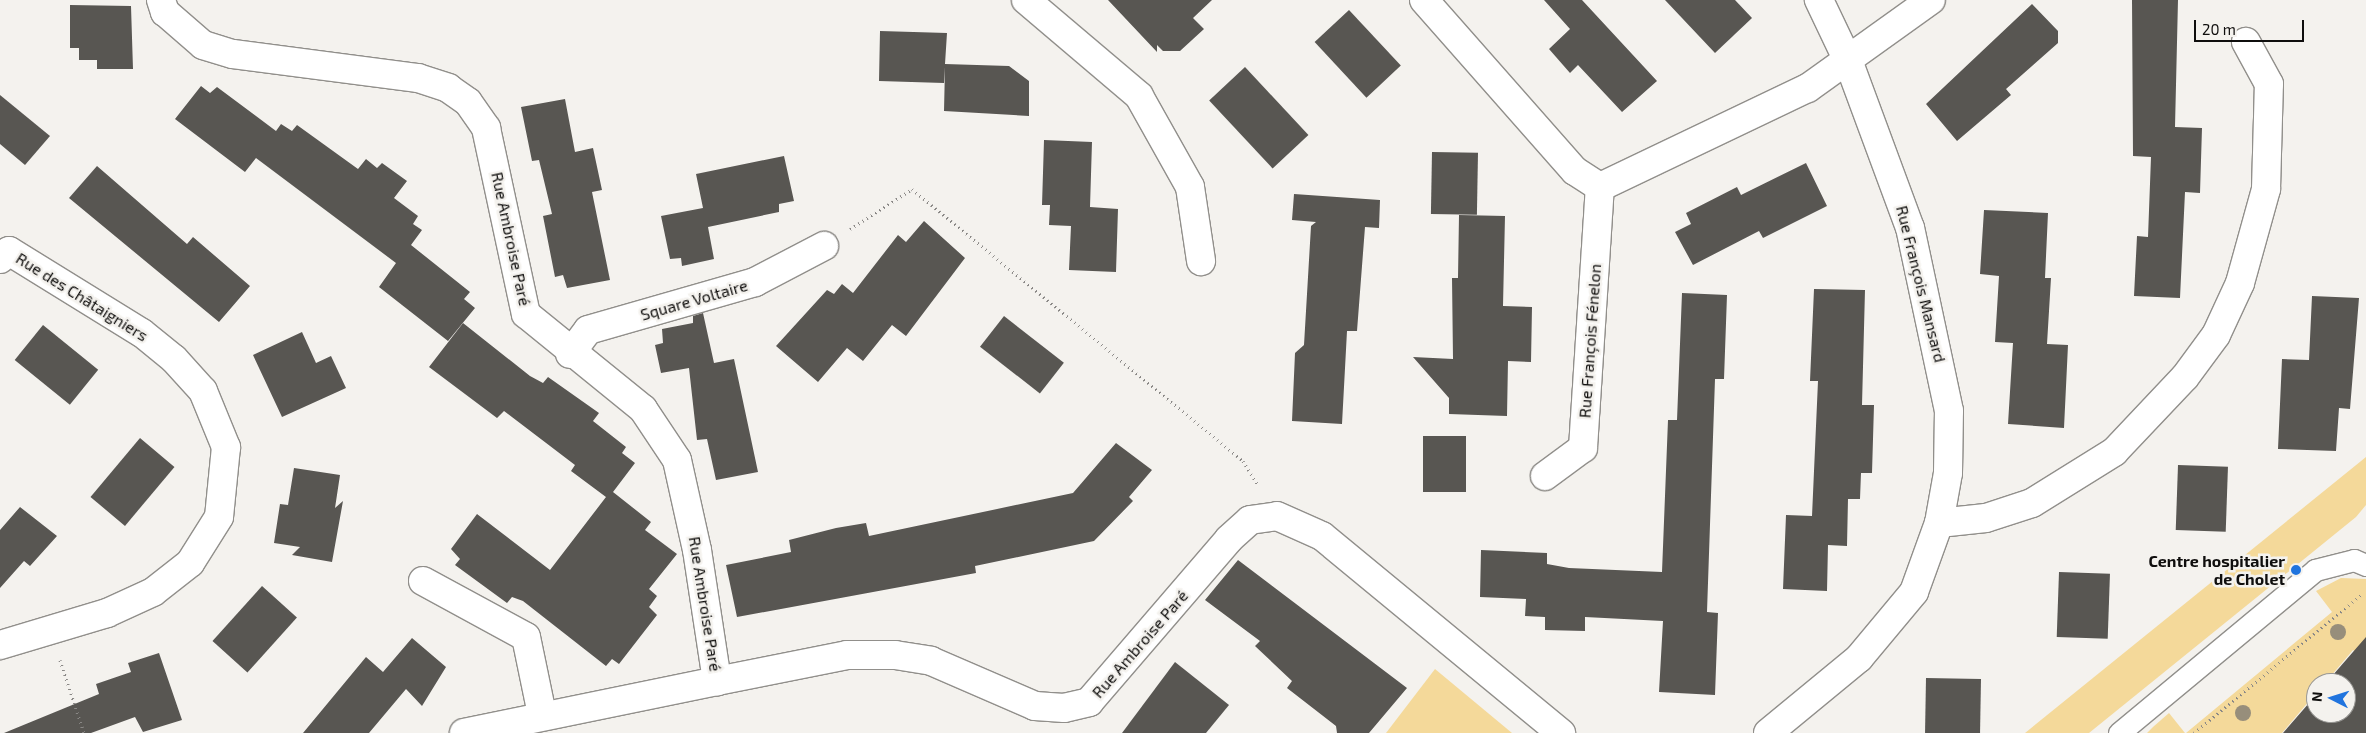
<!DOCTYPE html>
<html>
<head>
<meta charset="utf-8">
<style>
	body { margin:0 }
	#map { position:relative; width:2366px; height:733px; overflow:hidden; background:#f4f2ee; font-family:"Exo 2",sans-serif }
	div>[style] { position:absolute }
	.green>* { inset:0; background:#f4d99a }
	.building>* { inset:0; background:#585652; transform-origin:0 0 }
	.path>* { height:3px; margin-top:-1.5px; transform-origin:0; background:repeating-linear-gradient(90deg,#8a8886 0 1px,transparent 0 5px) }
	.roads { filter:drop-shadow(1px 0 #918f8b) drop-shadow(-1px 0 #918f8b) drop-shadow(0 1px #918f8b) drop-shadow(0 -1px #918f8b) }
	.lane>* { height:21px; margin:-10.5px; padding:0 10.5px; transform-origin:10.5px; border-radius:10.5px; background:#fff }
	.street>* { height:28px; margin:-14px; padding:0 14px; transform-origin:14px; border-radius:14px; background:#fff }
	.trees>* { width:16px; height:16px; margin:-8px; border-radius:50%; background:#978e7b }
	.dots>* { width:14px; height:14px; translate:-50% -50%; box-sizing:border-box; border:2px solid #f4f2ee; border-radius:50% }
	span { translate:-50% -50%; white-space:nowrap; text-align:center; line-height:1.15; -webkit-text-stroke:5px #f4f2ee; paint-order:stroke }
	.street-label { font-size:16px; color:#0f0e0d }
	.poi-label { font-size:16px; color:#0f0e0d; font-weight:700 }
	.right { translate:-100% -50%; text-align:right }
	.north { position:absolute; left:2306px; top:673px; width:50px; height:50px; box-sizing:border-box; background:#f4f2ee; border:1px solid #989794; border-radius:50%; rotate:275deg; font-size:14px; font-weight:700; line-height:20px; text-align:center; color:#0f0e0d }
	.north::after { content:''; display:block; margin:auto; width:18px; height:22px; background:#2074de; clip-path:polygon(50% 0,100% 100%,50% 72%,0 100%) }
	.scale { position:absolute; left:2194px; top:20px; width:110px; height:22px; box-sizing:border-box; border:2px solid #0f0e0d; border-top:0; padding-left:6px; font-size:15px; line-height:18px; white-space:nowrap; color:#0f0e0d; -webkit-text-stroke:4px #f4f2ee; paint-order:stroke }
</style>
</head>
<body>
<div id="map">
	<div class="green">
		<i style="clip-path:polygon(2366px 457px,2366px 505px,2356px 517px,2089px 733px,2025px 733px)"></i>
		<i style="clip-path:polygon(2341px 578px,2366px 579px,2366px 661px,2353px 650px,2325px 683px,2316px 683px,2316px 693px,2282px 733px,2186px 733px,2332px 612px,2316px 591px)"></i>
		<i style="clip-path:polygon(1435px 669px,1512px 733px,1386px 733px)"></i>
		<i style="clip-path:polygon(2169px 713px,2185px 733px,2147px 733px,2153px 727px)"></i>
	</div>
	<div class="building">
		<i style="clip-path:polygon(1108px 0,1212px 0,1193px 18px,1204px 29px,1180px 51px,1163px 51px,1157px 45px,1157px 52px)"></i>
		<i style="clip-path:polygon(1544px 0,1582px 0,1657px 81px,1622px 112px,1578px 65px,1570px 73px,1549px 49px,1570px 29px)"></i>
		<i style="clip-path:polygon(1665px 0,1735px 0,1752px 18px,1715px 53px)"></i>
		<i style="clip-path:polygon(2132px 0,2178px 0,2175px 127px,2202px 128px,2200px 193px,2185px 192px,2180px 298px,2134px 296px,2137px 236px,2148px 237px,2151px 157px,2133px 156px)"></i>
		<i style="clip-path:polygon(2032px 4px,2058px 31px,2058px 43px,2006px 89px,2011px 95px,1957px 141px,1926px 104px)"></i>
		<i style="clip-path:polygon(70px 5px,131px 6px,133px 69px,97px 69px,97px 60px,79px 60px,79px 48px,70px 48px)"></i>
		<i style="left:1349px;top:10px;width:76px;height:47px;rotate:47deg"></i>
		<i style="clip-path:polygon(880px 31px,947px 33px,945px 64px,1009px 66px,1029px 81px,1029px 116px,944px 111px,945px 67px,944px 83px,879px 81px)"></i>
		<i style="left:1245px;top:67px;width:93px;height:49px;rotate:47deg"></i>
		<i style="clip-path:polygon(201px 86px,210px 93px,217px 87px,276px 131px,281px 124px,292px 131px,297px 125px,358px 169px,366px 159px,377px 168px,382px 163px,407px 181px,394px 198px,418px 216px,413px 224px,422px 230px,411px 245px,470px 292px,464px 299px,475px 308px,448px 341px,379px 287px,396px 263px,256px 158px,245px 172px,175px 119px)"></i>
		<i style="clip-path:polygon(0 95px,50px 136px,25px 165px,0 144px)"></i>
		<i style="clip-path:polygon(565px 99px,575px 152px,593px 148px,602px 190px,592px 192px,610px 280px,567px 288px,563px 275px,555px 277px,543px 216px,552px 214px,539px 160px,532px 161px,521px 107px)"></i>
		<i style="clip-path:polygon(1044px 140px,1092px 142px,1090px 207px,1118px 209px,1116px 272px,1069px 270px,1071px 226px,1049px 225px,1050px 205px,1042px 205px)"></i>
		<i style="left:1432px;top:152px;width:46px;height:62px;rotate:1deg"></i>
		<i style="clip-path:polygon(784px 156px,794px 201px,779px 204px,779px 212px,708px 227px,714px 259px,682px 266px,681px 258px,670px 259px,661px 216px,703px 208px,696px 174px)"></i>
		<i style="clip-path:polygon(1806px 163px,1827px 206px,1763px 238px,1759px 231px,1693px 265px,1675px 232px,1691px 224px,1686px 213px,1737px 187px,1741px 195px)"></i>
		<i style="clip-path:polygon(97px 166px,187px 244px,193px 237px,250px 286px,219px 322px,69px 198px)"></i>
		<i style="clip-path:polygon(1294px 194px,1380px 200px,1379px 228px,1365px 227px,1357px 331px,1347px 331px,1342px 424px,1292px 421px,1295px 353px,1304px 345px,1311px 226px,1316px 222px,1292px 220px)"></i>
		<i style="clip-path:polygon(1984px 210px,2048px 213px,2045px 278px,2051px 278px,2047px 344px,2068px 345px,2064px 428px,2008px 424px,2013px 343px,1995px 342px,1999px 276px,1980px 274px)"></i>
		<i style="clip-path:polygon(1459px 215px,1505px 216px,1503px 306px,1532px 307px,1531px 362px,1508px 361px,1507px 416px,1449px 414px,1449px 398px,1413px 357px,1453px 359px,1452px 278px,1458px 278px)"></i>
		<i style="clip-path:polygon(924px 221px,965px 258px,906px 336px,892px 325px,863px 361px,847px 348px,818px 382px,776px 346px,827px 290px,834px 294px,842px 284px,853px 293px,898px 235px,906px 242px)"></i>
		<i style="clip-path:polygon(1814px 289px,1865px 290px,1862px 405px,1874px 405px,1872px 473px,1861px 473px,1860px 499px,1848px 499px,1847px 546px,1828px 545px,1827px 591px,1783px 589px,1786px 515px,1812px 516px,1818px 381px,1810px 381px)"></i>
		<i style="clip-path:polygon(1682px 293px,1727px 295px,1724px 379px,1715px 379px,1707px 612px,1718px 613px,1715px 695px,1659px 692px,1663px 621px,1585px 617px,1585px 631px,1545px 630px,1545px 617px,1525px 616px,1526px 599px,1480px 597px,1481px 550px,1547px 553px,1547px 564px,1569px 568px,1662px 572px,1668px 420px,1677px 420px)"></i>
		<i style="clip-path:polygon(2312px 296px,2359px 298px,2350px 409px,2339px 408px,2336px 451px,2278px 449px,2282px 359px,2309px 360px)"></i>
		<i style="clip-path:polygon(703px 313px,714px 363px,734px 359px,758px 472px,716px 480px,707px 439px,697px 440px,689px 368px,661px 373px,655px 345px,663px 343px,662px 329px,693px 323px,693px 316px)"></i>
		<i style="left:1004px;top:316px;width:76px;height:39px;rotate:38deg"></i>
		<i style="clip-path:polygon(463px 323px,530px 376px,543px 383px,548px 377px,599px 413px,593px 421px,626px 447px,622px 453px,635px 463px,613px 492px,651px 522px,645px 530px,677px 554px,649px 589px,657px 596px,649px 607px,657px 615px,619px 664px,612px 659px,606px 666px,523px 601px,512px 597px,507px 603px,455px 565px,460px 559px,451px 549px,477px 514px,550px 570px,606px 497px,571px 471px,575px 465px,504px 411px,497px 418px,429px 367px)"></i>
		<i style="left:43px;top:325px;width:71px;height:45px;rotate:39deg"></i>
		<i style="clip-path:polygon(302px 332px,316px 363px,331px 356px,346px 388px,282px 417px,253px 355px)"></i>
		<i style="left:1423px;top:436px;width:43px;height:56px"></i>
		<i style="left:140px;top:438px;width:45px;height:77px;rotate:40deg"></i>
		<i style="clip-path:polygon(1116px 443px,1152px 470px,1129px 497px,1133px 501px,1094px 541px,975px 566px,976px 573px,737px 617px,726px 565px,791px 552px,789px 540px,836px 528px,866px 523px,869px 536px,1073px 493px)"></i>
		<i style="left:2178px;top:465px;width:50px;height:65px;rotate:2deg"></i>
		<i style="clip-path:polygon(294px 468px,340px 475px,335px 508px,343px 501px,332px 562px,292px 555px,300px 547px,274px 543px,280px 504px,288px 505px)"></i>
		<i style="clip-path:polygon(20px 507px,57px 536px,30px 566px,24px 561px,0 588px,0 530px)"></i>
		<i style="clip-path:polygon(1238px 560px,1407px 688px,1369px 733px,1337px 733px,1336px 726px,1287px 688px,1292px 681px,1255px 646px,1260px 641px,1205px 600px)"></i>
		<i style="left:2059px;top:572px;width:51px;height:65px;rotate:2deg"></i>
		<i style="left:262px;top:586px;width:47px;height:74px;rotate:42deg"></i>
		<i style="clip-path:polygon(2366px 637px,2366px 733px,2283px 733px,2316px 695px,2316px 713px,2346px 713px,2346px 683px,2326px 683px)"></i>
		<i style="clip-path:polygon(412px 638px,446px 667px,422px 706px,406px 689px,369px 733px,303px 733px,366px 657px,383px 672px)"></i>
		<i style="clip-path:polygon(159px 653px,182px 720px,143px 732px,135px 717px,91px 733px,4px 733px,99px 694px,96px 684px,131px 672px,128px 663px)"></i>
		<i style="clip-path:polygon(1175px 662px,1229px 705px,1206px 733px,1122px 733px)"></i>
		<i style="left:1926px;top:678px;width:55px;height:55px;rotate:1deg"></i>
	</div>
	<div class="path">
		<i style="left:850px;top:229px;width:74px;rotate:-32.8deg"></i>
		<i style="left:912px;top:189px;width:428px;rotate:39.4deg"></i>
		<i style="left:1243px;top:461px;width:28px;rotate:58deg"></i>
		<i style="left:60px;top:660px;width:77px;rotate:71.8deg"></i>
		<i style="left:2194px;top:733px;width:218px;rotate:-39.6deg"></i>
	</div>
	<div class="roads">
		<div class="lane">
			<i style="left:2119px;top:733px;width:255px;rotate:-39.7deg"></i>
			<i style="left:2315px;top:570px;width:40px;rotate:-14.4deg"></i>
			<i style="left:2354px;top:560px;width:13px;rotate:23deg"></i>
		</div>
		<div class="street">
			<i style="left:161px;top:0;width:13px;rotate:72deg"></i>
			<i style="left:165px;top:12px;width:50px;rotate:41deg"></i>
			<i style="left:203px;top:45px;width:31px;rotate:17deg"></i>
			<i style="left:233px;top:54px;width:187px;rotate:7.4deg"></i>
			<i style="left:418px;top:78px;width:32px;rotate:18deg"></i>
			<i style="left:448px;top:88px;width:24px;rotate:35deg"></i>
			<i style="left:468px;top:102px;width:32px;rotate:55deg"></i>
			<i style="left:486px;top:128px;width:190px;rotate:77.9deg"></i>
			<i style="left:526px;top:314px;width:151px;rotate:39.1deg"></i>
			<i style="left:643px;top:409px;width:61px;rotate:56.3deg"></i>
			<i style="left:677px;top:460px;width:92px;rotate:77.5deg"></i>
			<i style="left:697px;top:550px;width:133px;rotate:81.3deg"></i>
			<i style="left:717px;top:681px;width:133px;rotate:-11.3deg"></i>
			<i style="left:847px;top:655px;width:48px"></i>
			<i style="left:895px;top:655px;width:36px;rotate:9deg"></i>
			<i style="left:931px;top:661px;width:113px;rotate:23.4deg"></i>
			<i style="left:1035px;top:706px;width:29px;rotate:4deg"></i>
			<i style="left:1064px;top:708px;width:26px;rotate:-13deg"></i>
			<i style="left:1089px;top:702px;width:215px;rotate:-49.3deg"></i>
			<i style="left:1229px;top:539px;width:28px;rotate:-42deg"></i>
			<i style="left:1250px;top:520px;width:27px;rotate:-8deg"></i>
			<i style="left:1277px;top:516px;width:49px;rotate:24deg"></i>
			<i style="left:1322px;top:536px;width:310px;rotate:39.5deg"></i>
			<i style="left:1026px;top:0;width:148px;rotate:40.3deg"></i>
			<i style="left:1139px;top:96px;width:104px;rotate:60.7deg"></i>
			<i style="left:1190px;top:187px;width:75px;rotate:81.5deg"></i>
			<i style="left:1424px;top:0;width:228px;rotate:48.6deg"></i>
			<i style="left:1575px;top:171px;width:30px;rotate:33deg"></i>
			<i style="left:0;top:259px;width:12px;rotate:-42deg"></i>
			<i style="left:9px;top:251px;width:156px;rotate:31.7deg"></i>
			<i style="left:142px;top:333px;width:41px;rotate:39.1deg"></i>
			<i style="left:174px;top:359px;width:43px;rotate:47.8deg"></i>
			<i style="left:203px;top:391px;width:61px;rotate:67.7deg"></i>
			<i style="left:226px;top:447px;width:70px;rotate:95.7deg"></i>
			<i style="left:219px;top:517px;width:54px;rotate:122.2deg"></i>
			<i style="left:190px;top:563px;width:47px;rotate:141.9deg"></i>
			<i style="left:153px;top:592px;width:51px;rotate:155.5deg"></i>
			<i style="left:107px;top:613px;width:112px;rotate:163.3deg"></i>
			<i style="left:570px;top:354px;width:30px;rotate:-53deg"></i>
			<i style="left:588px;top:330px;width:174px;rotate:-16deg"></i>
			<i style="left:755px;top:282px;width:78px;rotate:-27.6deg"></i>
			<i style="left:1545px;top:476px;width:47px;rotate:-36.4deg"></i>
			<i style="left:1583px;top:448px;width:262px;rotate:-86.3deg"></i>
			<i style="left:1600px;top:187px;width:230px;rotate:-25.5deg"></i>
			<i style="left:1808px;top:88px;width:151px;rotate:-35.6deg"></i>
			<i style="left:1939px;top:523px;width:47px;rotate:-6.1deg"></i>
			<i style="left:1986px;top:518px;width:48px;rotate:-18.1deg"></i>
			<i style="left:2032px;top:503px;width:97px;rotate:-31.9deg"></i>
			<i style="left:2114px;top:452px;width:103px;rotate:-46.6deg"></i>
			<i style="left:2185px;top:377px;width:52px;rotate:-53.6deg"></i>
			<i style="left:2216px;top:335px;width:57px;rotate:-65.2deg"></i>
			<i style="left:2240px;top:283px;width:98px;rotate:-74.5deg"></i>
			<i style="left:2266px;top:189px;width:105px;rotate:-88.4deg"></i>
			<i style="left:2269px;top:84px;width:48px;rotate:-118.7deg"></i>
			<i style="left:423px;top:581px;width:117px;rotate:28.5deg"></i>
			<i style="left:526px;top:637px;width:79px;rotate:78.3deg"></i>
			<i style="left:464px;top:733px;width:258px;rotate:-11.6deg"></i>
			<i style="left:1768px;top:733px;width:118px;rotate:-39.5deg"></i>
			<i style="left:1859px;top:658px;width:86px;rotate:-50.2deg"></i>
			<i style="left:1914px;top:592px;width:73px;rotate:-70.1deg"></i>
			<i style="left:1939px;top:523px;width:51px;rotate:-79.8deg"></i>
			<i style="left:1948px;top:473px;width:62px;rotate:-89.1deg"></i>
			<i style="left:1949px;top:411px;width:187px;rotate:-102deg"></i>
			<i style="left:1910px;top:228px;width:176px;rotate:-110.3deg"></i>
			<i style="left:1849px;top:63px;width:70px;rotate:-115.5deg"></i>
		</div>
	</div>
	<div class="trees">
		<i style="left:2338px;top:632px"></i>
		<i style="left:2243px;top:713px"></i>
	</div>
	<div class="dots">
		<i style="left:2296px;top:570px;background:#2074de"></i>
	</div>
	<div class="street-label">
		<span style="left:511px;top:239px;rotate:78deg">Rue Ambroise Paré</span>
		<span style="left:1921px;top:284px;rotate:76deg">Rue François Mansard</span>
		<span style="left:82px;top:297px;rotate:32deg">Rue des Châtaigniers</span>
		<span style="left:694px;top:300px;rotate:-16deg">Square Voltaire</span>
		<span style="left:1590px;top:341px;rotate:-86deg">Rue François Fénelon</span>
		<span style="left:705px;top:604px;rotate:81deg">Rue Ambroise Paré</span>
		<span style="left:1140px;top:644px;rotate:-49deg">Rue Ambroise Paré</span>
	</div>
	<div class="poi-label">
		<span class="right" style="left:2285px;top:570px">Centre hospitalier<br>de Cholet</span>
	</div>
	<div class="north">N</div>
	<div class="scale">20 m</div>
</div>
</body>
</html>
